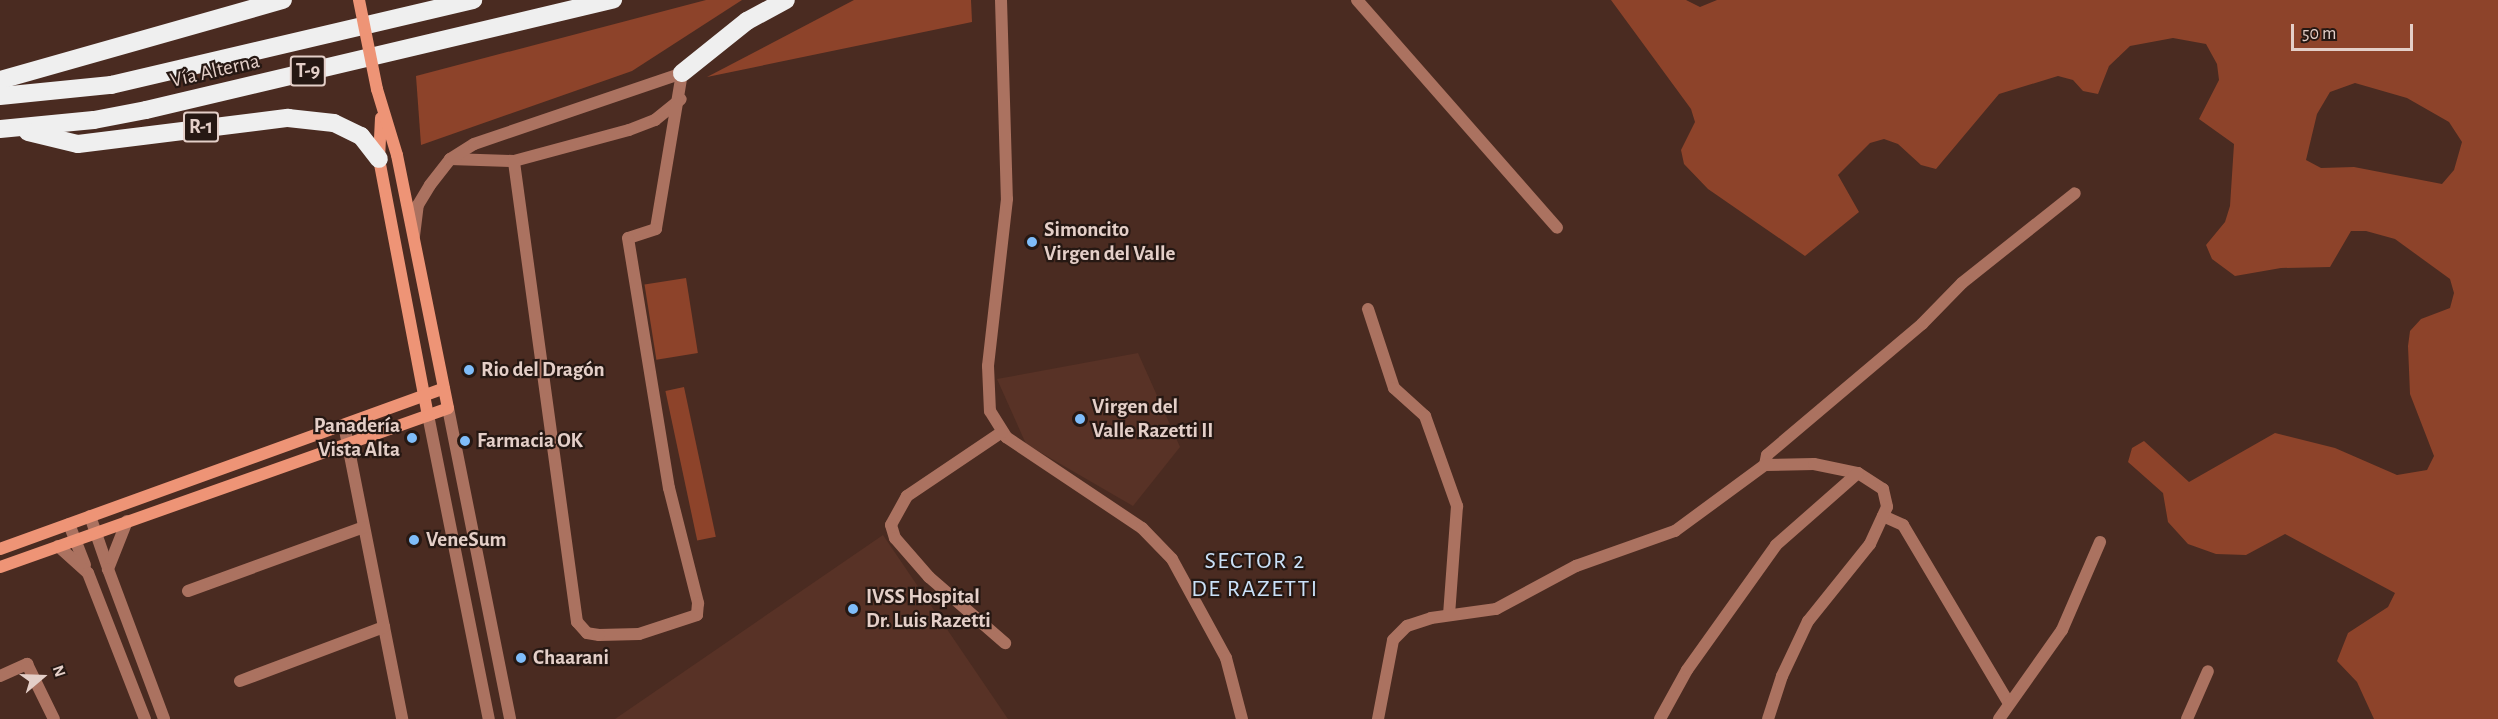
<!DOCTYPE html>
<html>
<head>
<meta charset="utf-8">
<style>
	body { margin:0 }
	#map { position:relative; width:2498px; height:719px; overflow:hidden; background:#4a2b21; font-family:"Alegreya Sans",sans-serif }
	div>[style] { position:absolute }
	.built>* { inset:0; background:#583226 }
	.green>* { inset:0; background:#8d432a; transform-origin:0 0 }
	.street>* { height:12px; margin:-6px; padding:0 6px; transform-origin:6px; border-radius:6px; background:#ab7260 }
	.secondary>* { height:12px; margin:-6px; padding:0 6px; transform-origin:6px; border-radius:6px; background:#ee9476 }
	.highway>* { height:18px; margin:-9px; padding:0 9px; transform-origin:9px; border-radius:9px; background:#efefef }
	.secondary-bridge>* { height:12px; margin:-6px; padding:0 6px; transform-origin:6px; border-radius:6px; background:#ee9476 }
	.dots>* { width:16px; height:16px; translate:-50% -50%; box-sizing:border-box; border:3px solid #261813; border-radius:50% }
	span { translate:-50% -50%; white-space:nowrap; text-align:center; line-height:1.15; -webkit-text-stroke:4.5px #261813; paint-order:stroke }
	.shield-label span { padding:2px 4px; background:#261813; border:2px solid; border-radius:4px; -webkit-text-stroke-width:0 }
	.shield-label { font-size:20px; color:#e4cfc8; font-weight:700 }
	.street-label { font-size:21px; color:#e4cfc8 }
	.poi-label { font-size:21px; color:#e4cfc8; font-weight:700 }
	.left { translate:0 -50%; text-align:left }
	.right { translate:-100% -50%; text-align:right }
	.quarter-label { font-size:24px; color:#cae1f8; letter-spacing:1.5px }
	.north { position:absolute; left:12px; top:647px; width:60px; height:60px; -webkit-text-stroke:4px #261813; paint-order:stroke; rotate:71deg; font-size:16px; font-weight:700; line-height:24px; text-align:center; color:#e4cfc8 }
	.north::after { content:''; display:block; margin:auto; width:21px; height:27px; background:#e4cfc8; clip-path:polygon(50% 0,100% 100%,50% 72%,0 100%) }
	.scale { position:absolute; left:2291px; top:24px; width:122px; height:27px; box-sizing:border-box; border:3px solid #e4cfc8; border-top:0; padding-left:8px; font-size:18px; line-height:21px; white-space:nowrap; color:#e4cfc8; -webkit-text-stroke:4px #261813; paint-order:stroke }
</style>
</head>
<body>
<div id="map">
	<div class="built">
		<i style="clip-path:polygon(1138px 353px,1180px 447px,1133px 506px,1026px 444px,997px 379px)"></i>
		<i style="clip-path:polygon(883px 535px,1008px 719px,615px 719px)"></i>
	</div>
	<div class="green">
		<i style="clip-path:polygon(706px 0,742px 0,632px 71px,421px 145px,416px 76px)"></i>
		<i style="clip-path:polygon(854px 0,971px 0,972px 22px,707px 77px)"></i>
		<i style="clip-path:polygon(evenodd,1611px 0,1686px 0,1700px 7px,1717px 0,2498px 0,2498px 719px,2374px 719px,2357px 682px,2337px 661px,2348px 633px,2388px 607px,2395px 593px,2285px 534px,2246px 555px,2216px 554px,2188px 544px,2168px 522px,2163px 493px,2128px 462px,2132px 448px,2144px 441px,2189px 482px,2275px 433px,2335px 448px,2397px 475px,2427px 470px,2434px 456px,2410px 394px,2408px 346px,2410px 331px,2421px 319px,2450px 308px,2454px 293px,2450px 279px,2395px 239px,2366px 231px,2351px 231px,2330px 267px,2281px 268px,2235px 276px,2212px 259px,2206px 245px,2225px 222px,2230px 206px,2234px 144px,2199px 119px,2219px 80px,2217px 64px,2206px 44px,2173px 38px,2130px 46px,2109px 66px,2098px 94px,2083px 91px,2073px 80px,2058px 76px,1999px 94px,1936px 169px,1921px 165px,1898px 144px,1884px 139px,1870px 143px,1838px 175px,1859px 212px,1805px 256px,1708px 189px,1684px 164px,1681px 150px,1695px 122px,1691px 109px,1611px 0,2355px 83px,2407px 98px,2449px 122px,2462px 142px,2454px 170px,2442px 184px,2354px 167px,2321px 168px,2306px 160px,2317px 114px,2330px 92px,2355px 83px)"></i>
		<i style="left:686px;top:278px;width:76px;height:42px;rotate:81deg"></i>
		<i style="left:684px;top:387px;width:153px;height:19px;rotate:78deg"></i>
	</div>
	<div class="street">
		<i style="left:1001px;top:0;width:199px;rotate:88.3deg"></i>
		<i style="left:1007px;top:199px;width:168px;rotate:96.5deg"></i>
		<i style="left:988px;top:366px;width:45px;rotate:87.5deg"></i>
		<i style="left:990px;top:411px;width:31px;rotate:58deg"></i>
		<i style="left:1006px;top:437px;width:164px;rotate:33.8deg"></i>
		<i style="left:1142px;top:528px;width:43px;rotate:45.9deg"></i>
		<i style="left:1172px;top:559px;width:113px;rotate:61.4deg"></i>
		<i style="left:1226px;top:658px;width:63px;rotate:75.3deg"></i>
		<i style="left:1357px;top:0;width:303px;rotate:48.7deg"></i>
		<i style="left:450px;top:159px;width:64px;rotate:1.8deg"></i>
		<i style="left:514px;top:161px;width:119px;rotate:-15.1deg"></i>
		<i style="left:629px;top:130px;width:28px;rotate:-21deg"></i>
		<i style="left:655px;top:120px;width:33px;rotate:-39deg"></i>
		<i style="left:414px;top:236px;width:31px;rotate:-83deg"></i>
		<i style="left:418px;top:205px;width:23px;rotate:-59deg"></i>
		<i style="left:430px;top:185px;width:33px;rotate:-52deg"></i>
		<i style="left:450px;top:159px;width:28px;rotate:-32deg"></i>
		<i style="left:474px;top:144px;width:220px;rotate:-18.8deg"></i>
		<i style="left:682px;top:73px;width:158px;rotate:99.5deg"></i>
		<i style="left:656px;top:229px;width:29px;rotate:162deg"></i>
		<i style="left:628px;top:238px;width:253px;rotate:80.7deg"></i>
		<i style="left:669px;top:488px;width:119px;rotate:75.8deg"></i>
		<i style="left:698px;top:603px;width:12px;rotate:95deg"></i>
		<i style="left:697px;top:615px;width:61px;rotate:161.9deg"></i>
		<i style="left:639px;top:634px;width:40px;rotate:178.6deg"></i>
		<i style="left:599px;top:635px;width:12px;rotate:-171deg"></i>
		<i style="left:587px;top:633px;width:15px;rotate:-132deg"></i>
		<i style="left:577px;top:622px;width:465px;rotate:-97.8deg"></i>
		<i style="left:1368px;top:309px;width:83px;rotate:71.8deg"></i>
		<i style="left:1394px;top:388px;width:42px;rotate:42.1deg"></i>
		<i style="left:1425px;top:416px;width:96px;rotate:70.4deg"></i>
		<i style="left:1457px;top:506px;width:108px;rotate:94.2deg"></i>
		<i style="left:448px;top:408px;width:317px;rotate:78.7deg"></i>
		<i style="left:428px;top:415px;width:310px;rotate:78.7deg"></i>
		<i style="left:344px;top:425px;width:300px;rotate:78.8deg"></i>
		<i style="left:1002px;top:432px;width:115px;rotate:146deg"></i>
		<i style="left:907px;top:496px;width:33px;rotate:119deg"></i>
		<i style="left:891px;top:525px;width:14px;rotate:73deg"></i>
		<i style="left:895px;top:538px;width:52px;rotate:48.9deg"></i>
		<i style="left:929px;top:577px;width:101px;rotate:41deg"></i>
		<i style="left:1765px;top:465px;width:10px;rotate:-79deg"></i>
		<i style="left:1767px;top:455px;width:203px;rotate:-40.2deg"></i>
		<i style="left:1922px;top:324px;width:57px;rotate:-45.7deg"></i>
		<i style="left:1962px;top:283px;width:144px;rotate:-38.5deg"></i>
		<i style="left:90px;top:516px;width:55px;rotate:70.9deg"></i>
		<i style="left:1883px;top:516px;width:22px;rotate:24deg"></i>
		<i style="left:1903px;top:525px;width:206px;rotate:59.3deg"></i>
		<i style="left:127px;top:521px;width:52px;rotate:111.6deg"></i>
		<i style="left:108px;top:569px;width:160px;rotate:69.5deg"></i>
		<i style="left:69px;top:524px;width:44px;rotate:68.7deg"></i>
		<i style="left:58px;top:546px;width:40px;rotate:42deg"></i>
		<i style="left:88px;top:573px;width:157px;rotate:68.7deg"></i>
		<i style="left:188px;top:591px;width:187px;rotate:-20deg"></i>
		<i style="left:0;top:676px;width:30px;rotate:-24deg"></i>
		<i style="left:27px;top:664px;width:61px;rotate:63.9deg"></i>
		<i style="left:240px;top:681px;width:154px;rotate:-20.6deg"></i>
		<i style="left:1378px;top:719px;width:80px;rotate:-79.2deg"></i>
		<i style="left:1393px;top:640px;width:20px;rotate:-45deg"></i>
		<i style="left:1407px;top:626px;width:25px;rotate:-18deg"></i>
		<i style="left:1431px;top:618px;width:66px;rotate:-7.9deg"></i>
		<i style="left:1496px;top:609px;width:91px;rotate:-28.3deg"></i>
		<i style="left:1576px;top:566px;width:105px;rotate:-19.5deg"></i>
		<i style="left:1675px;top:531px;width:112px;rotate:-36.3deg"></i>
		<i style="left:1765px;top:465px;width:49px;rotate:-1.2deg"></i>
		<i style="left:1814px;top:464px;width:45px;rotate:11.6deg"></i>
		<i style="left:1858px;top:473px;width:30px;rotate:33deg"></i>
		<i style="left:1883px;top:489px;width:18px;rotate:77deg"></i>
		<i style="left:1887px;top:507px;width:41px;rotate:114.7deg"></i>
		<i style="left:1870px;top:544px;width:99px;rotate:128.8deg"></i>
		<i style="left:1808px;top:621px;width:61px;rotate:115.3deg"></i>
		<i style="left:1782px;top:676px;width:45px;rotate:108deg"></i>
		<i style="left:1660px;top:719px;width:56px;rotate:-61.1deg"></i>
		<i style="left:1687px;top:670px;width:153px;rotate:-54.5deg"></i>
		<i style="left:1776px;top:545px;width:109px;rotate:-41.3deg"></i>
		<i style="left:1999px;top:719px;width:109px;rotate:-54.7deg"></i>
		<i style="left:2062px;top:630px;width:96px;rotate:-66.6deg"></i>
		<i style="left:2187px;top:719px;width:52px;rotate:-66.4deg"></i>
	</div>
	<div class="secondary">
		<i style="left:381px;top:118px;width:41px;rotate:92.8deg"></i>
		<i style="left:379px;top:159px;width:261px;rotate:79.2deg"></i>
		<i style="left:0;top:549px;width:472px;rotate:-19.9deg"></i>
		<i style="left:0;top:567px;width:475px;rotate:-19.5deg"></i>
		<i style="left:448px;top:408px;width:258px;rotate:-101.4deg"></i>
		<i style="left:397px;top:155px;width:69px;rotate:-106.9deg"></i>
	</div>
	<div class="highway">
		<i style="left:682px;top:73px;width:83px;rotate:-38.7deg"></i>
		<i style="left:747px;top:21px;width:44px;rotate:-28.3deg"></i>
		<i style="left:0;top:80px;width:294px;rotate:-15.8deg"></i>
		<i style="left:0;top:96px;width:112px;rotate:-5.7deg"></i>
		<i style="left:111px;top:85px;width:372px;rotate:-13.2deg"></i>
		<i style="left:0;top:129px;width:94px;rotate:-5.5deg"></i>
		<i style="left:94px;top:120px;width:53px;rotate:-10.9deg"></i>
		<i style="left:146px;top:110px;width:480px;rotate:-13.3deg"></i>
		<i style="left:28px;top:132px;width:51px;rotate:13.5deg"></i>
		<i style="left:78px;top:144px;width:212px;rotate:-7.1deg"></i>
		<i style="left:288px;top:118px;width:46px;rotate:6.2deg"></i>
		<i style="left:334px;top:123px;width:30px;rotate:26deg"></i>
		<i style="left:361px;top:136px;width:29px;rotate:52deg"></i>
	</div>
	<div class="secondary-bridge">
		<i style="left:359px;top:0;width:91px;rotate:78.6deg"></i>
	</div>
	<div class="dots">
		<i style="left:1032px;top:242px;background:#7fbdfa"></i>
		<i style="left:469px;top:370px;background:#7fbdfa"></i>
		<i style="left:1080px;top:419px;background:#7fbdfa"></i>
		<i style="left:412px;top:438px;background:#7fbdfa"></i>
		<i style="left:465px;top:441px;background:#7fbdfa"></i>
		<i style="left:414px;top:540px;background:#7fbdfa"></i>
		<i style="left:853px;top:609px;background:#7fbdfa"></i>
		<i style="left:521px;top:658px;background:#7fbdfa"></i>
	</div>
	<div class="shield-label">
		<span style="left:308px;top:71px">T-9</span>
		<span style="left:201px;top:127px">R-1</span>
	</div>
	<div class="street-label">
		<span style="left:215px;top:71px;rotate:-13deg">Vía Alterna</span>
	</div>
	<div class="poi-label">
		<span class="left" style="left:1044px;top:242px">Simoncito<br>Virgen del Valle</span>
		<span class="left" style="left:481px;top:370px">Rio del Dragón</span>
		<span class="left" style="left:1092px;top:419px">Virgen del<br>Valle Razetti II</span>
		<span class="right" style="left:400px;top:438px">Panadería<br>Vista Alta</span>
		<span class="left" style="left:477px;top:441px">Farmacia OK</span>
		<span class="left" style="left:426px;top:540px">VeneSum</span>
		<span class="left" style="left:866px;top:609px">IVSS Hospital<br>Dr. Luis Razetti</span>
		<span class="left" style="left:533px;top:658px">Chaarani</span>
	</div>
	<div class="quarter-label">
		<span style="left:1255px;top:576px">SECTOR 2<br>DE RAZETTI</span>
	</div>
	<div class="north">N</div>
	<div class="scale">50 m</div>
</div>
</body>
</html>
